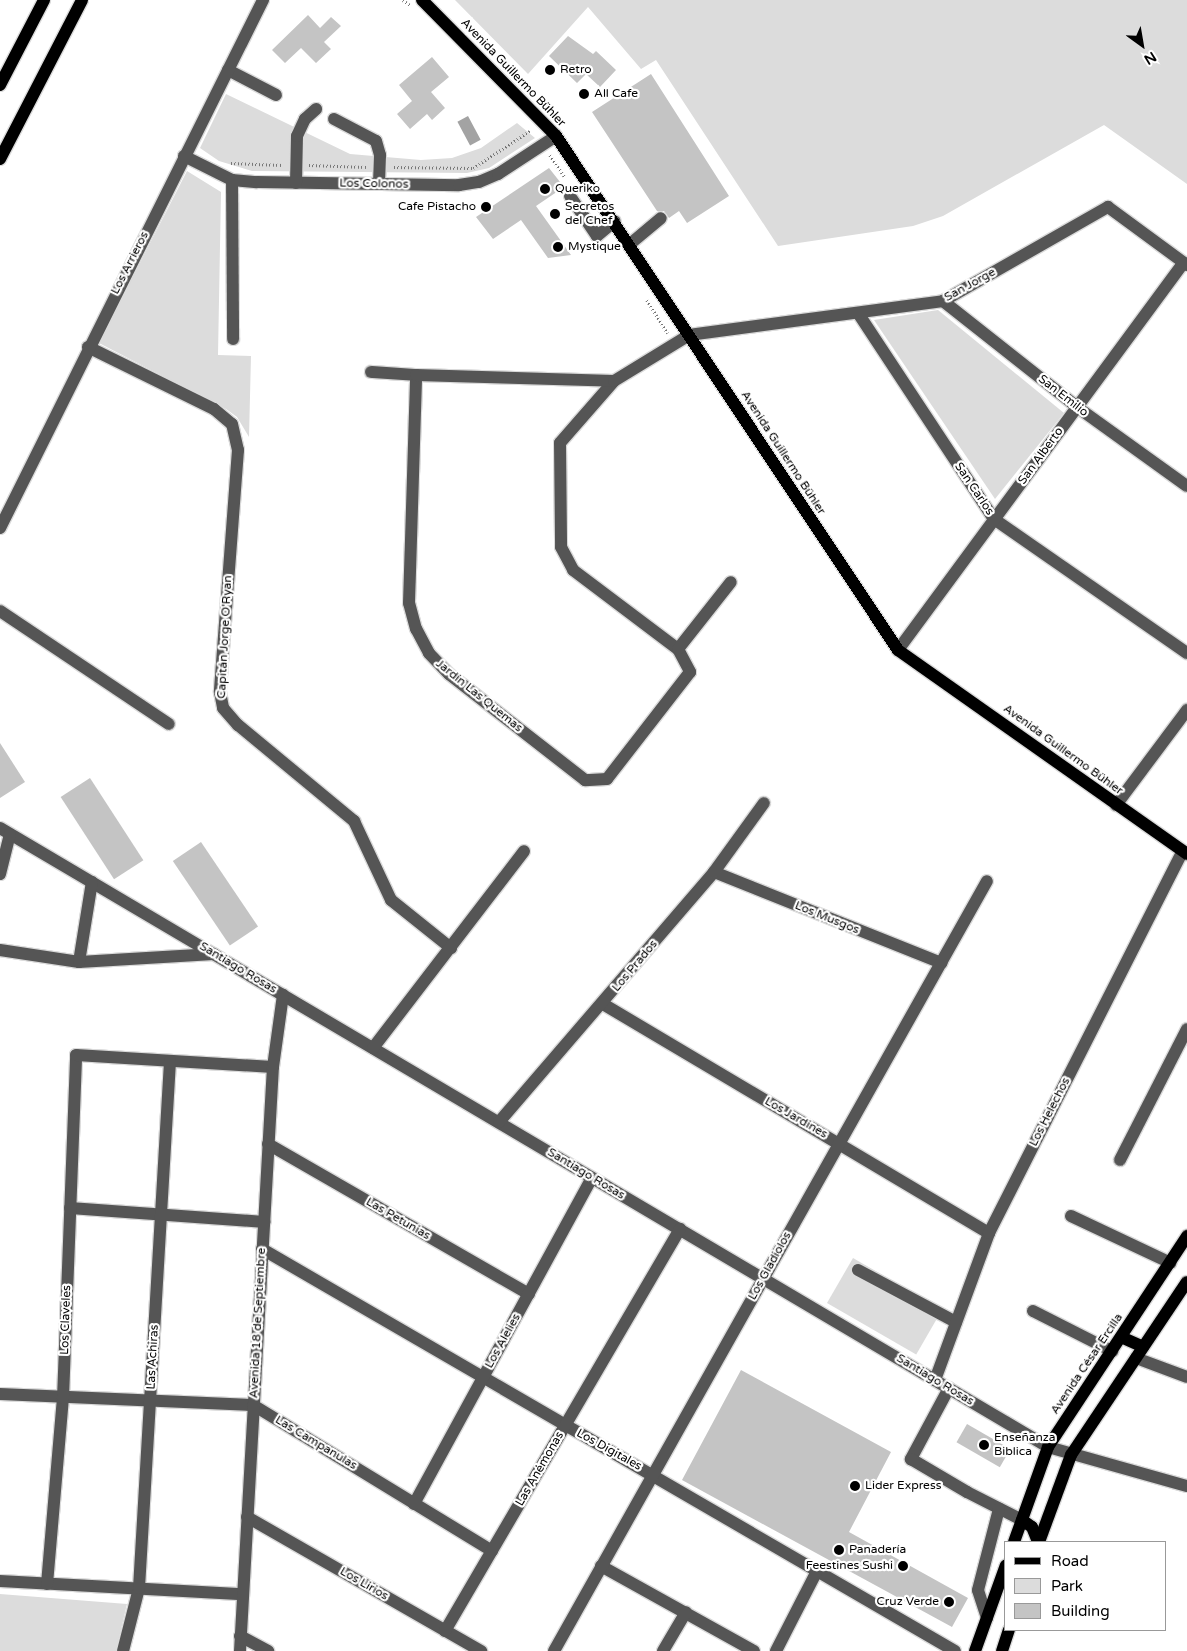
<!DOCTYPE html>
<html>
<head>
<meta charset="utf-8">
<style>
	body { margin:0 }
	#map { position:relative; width:1187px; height:1651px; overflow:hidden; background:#fff; font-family:"Varela Round",sans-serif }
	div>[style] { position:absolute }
	.green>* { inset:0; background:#dcdcdc; transform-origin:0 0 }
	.water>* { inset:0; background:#a3a3a3; transform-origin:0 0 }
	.building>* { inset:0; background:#c4c4c4; transform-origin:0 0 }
	.path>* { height:2.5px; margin-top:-1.25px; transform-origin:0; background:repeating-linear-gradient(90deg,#777 0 1px,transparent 0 3.5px) }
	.roads { filter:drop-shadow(1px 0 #dbdbdb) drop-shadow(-1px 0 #dbdbdb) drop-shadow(0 1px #dbdbdb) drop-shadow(0 -1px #dbdbdb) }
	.minor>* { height:12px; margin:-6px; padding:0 6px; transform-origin:6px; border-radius:6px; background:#555 }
	.major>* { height:12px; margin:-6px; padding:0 6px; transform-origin:6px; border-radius:6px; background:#000 }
	.dots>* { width:14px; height:14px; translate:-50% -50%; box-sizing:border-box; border:2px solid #fff; border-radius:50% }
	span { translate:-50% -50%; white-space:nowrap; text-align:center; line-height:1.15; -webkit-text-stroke:4.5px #fff; paint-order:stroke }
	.poi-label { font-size:12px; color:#000 }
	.left { translate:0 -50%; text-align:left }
	.right { translate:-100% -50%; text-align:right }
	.street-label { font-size:12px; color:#000 }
	.legend { position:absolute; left:1004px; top:1541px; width:162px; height:90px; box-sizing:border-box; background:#fff; border:1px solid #999; margin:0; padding:6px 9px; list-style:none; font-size:15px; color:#000 }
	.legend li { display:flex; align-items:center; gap:10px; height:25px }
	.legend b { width:25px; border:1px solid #999 }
	.north { position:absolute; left:1117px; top:20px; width:50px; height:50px; -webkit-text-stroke:4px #fff; paint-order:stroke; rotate:148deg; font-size:14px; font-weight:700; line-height:20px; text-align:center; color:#000 }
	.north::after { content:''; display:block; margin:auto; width:18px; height:22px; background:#000; clip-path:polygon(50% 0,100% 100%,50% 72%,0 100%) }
</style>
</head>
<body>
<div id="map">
	<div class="green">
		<i style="clip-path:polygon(455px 0,1187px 0,1187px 184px,1104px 125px,943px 216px,913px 226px,778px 246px,656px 60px,641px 69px,588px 7px,528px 74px)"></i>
		<i style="clip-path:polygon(226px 94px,350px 154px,421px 160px,452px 158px,481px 148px,517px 123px,535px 138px,489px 168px,467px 173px,252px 171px,219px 161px,200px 148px)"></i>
		<i style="clip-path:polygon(187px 171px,221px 192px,218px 355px,251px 356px,249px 437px,237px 417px,226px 409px,99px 343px)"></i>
		<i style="clip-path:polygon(938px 310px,1064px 413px,995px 499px,874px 320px)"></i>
		<i style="left:853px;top:1258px;width:103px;height:52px;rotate:30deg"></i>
		<i style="clip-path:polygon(0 1594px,127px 1604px,116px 1651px,0 1651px)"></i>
	</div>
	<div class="water">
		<i style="left:468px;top:116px;width:27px;height:12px;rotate:62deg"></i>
	</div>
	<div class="building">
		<i style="clip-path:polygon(308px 15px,320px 28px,331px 17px,341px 26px,324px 42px,331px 49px,316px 63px,301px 48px,285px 63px,272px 50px)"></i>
		<i style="clip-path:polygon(568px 36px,593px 54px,596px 51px,616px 70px,600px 87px,586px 74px,577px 83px,549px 56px)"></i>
		<i style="clip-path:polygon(432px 57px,449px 77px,431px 92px,445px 108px,432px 120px,427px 114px,410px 129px,397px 114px,412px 101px,399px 85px)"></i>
		<i style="clip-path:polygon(651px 74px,729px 196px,687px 223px,679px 211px,669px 218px,664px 211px,657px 211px,592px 112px)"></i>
		<i style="clip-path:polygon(549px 168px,564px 187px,536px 206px,571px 255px,548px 258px,521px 220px,493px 239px,476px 217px)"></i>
		<i style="clip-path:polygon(0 743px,25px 782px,0 798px)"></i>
		<i style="left:90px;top:778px;width:98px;height:35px;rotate:57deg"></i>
		<i style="left:201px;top:842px;width:102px;height:34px;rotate:56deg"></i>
		<i style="clip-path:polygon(741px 1370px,891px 1452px,849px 1532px,968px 1598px,952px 1627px,682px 1480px)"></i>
		<i style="left:967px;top:1424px;width:50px;height:21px;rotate:30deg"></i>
	</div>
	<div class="path">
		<i style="left:403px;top:0;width:9px;rotate:36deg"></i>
		<i style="left:550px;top:155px;width:27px;rotate:56deg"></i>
		<i style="left:231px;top:163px;width:52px;rotate:2.2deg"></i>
		<i style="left:309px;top:165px;width:57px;rotate:2deg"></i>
		<i style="left:394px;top:167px;width:79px;rotate:0.7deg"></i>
		<i style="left:473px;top:168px;width:69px;rotate:-33.2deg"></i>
		<i style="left:647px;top:300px;width:39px;rotate:58deg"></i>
	</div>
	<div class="roads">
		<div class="minor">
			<i style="left:228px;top:70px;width:54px;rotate:27.5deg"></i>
			<i style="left:334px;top:119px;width:47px;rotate:27.6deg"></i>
			<i style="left:376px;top:141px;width:15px;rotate:74deg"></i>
			<i style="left:380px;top:155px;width:29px;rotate:92deg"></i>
			<i style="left:184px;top:156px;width:54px;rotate:26.6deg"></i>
			<i style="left:232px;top:180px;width:25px;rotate:5deg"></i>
			<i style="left:257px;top:182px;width:202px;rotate:0.9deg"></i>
			<i style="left:459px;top:185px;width:20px;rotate:-9deg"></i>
			<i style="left:479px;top:182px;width:21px;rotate:-23deg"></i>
			<i style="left:498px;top:174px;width:69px;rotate:-33.2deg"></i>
			<i style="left:232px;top:180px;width:159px;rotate:89.6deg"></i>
			<i style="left:296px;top:183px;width:47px;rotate:-88.8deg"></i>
			<i style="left:297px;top:136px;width:19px;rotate:-65deg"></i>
			<i style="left:305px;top:119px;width:15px;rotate:-42deg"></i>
			<i style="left:570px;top:196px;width:48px;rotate:56deg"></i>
			<i style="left:597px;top:236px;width:23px;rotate:-40deg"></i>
			<i style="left:630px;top:244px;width:40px;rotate:-40deg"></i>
			<i style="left:943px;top:301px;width:171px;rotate:38.3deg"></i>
			<i style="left:1077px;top:407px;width:135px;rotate:35.7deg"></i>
			<i style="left:858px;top:313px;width:247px;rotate:56.6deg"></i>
			<i style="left:994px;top:519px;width:235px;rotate:34.8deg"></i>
			<i style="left:88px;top:347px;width:140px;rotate:26.2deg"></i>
			<i style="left:214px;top:409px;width:23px;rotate:40deg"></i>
			<i style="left:232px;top:424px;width:27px;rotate:77deg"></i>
			<i style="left:238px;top:450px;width:243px;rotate:94.3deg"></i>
			<i style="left:220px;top:692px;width:16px;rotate:79deg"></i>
			<i style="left:223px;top:708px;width:23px;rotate:49deg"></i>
			<i style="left:238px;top:725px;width:151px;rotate:39.6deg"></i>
			<i style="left:354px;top:821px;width:87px;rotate:64.9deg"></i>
			<i style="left:391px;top:900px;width:77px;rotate:38.7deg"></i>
			<i style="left:371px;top:372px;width:45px;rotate:3.8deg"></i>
			<i style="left:614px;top:381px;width:82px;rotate:131.1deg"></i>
			<i style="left:560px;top:443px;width:104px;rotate:89.4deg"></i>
			<i style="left:561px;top:547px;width:26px;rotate:62deg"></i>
			<i style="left:573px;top:570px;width:131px;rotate:37deg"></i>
			<i style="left:678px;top:649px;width:26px;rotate:62deg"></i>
			<i style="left:690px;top:672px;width:135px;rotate:127.8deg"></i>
			<i style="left:607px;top:779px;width:22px;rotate:177deg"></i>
			<i style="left:585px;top:780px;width:172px;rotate:-142.1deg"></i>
			<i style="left:449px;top:674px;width:29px;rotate:-134deg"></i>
			<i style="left:429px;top:653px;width:27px;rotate:-118deg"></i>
			<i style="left:416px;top:629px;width:27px;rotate:-105deg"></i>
			<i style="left:409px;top:603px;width:228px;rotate:-88.2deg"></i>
			<i style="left:416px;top:375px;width:198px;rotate:1.7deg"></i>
			<i style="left:614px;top:381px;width:88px;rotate:-31.5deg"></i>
			<i style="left:689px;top:335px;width:256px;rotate:-7.6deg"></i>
			<i style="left:943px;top:301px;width:190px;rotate:-29.7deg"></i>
			<i style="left:1108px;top:207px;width:98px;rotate:36.3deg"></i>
			<i style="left:0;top:528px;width:590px;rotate:-63.52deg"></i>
			<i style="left:0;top:611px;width:203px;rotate:33.8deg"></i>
			<i style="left:678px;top:649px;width:85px;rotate:-51.7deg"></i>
			<i style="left:898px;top:650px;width:481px;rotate:-53.6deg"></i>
			<i style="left:1116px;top:805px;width:119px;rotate:-53.2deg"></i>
			<i style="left:0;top:828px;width:1217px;rotate:30.57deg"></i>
			<i style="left:1048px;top:1447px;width:144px;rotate:15.7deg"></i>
			<i style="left:714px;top:872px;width:245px;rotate:21.8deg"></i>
			<i style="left:0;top:874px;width:41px;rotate:-76deg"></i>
			<i style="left:0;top:950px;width:80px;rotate:8.6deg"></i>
			<i style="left:79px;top:962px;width:135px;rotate:-3.4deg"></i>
			<i style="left:79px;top:962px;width:81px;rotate:-80.8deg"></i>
			<i style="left:603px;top:1004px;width:449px;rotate:30.7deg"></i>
			<i style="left:373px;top:1048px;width:248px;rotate:-52.5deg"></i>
			<i style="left:499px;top:1122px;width:330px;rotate:-49.3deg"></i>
			<i style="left:714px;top:872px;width:85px;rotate:-54.1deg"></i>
			<i style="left:268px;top:1144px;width:301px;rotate:29.9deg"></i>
			<i style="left:1120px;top:1160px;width:147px;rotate:-62.9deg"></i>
			<i style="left:70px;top:1208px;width:195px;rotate:4.1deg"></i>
			<i style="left:1071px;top:1216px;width:110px;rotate:25.2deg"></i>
			<i style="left:262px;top:1249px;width:801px;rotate:30.12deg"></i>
			<i style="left:858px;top:1270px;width:111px;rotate:28deg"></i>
			<i style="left:1033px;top:1311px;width:89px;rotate:26.9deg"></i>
			<i style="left:1136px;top:1358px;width:54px;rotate:20.4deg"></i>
			<i style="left:935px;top:1380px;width:157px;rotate:-69.8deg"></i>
			<i style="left:989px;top:1233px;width:428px;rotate:-63.1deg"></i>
			<i style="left:949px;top:1388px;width:81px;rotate:118.2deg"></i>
			<i style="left:911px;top:1459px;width:65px;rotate:30.5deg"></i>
			<i style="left:967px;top:1492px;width:62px;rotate:27deg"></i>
			<i style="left:0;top:1394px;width:253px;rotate:2.5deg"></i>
			<i style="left:253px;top:1405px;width:280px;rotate:31.4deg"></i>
			<i style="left:414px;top:1504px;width:371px;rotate:-61.4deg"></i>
			<i style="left:247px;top:1517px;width:270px;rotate:29.8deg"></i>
			<i style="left:601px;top:1566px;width:175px;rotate:29.1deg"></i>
			<i style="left:0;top:1581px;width:243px;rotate:3.1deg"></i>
			<i style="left:47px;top:1584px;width:187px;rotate:-85.1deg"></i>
			<i style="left:63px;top:1398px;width:343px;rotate:-87.8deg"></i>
			<i style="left:76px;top:1055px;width:197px;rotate:3.5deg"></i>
			<i style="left:987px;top:1618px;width:29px;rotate:-108deg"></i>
			<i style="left:978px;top:1590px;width:84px;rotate:-75.5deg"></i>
			<i style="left:445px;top:1631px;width:466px;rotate:-59.7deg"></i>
			<i style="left:240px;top:1636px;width:32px;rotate:28deg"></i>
			<i style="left:123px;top:1651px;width:65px;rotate:-75.7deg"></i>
			<i style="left:139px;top:1588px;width:528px;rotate:-86.63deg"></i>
			<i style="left:240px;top:1651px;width:585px;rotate:-86.77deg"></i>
			<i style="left:273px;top:1067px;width:73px;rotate:-82.1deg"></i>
			<i style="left:554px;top:1651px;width:883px;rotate:-60.65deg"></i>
			<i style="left:663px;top:1651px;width:45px;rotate:-59.5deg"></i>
			<i style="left:776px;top:1651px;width:88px;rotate:-62.9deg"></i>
		</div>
		<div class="major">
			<i style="left:422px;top:0;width:191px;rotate:45.4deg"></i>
			<i style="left:556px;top:136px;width:617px;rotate:56.36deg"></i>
			<i style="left:898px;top:650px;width:354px;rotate:35.2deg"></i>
			<i style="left:0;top:85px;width:96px;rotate:-62.6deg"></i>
			<i style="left:0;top:159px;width:179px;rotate:-62.7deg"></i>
			<i style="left:1121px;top:1337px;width:24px;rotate:24deg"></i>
			<i style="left:1022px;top:1520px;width:12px;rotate:35deg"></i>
			<i style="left:1032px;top:1527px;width:16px;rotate:68deg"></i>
			<i style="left:1014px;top:1542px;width:101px;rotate:-70.3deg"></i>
			<i style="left:1048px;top:1447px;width:253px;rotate:-56.6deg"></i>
			<i style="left:1039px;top:1542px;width:93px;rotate:-69.8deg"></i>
			<i style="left:1071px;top:1455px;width:208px;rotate:-56.2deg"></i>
			<i style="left:975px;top:1651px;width:91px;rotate:-70.2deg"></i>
			<i style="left:1002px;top:1651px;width:22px;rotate:-72deg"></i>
		</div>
	</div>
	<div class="dots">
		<i style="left:550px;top:70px;background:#000"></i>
		<i style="left:584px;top:94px;background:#000"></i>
		<i style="left:545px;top:189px;background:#000"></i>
		<i style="left:486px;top:207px;background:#000"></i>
		<i style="left:555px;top:214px;background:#000"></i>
		<i style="left:558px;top:247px;background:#000"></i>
		<i style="left:984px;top:1445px;background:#000"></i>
		<i style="left:855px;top:1486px;background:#000"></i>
		<i style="left:839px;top:1550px;background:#000"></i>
		<i style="left:903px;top:1566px;background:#000"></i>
		<i style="left:949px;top:1602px;background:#000"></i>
	</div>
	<div class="poi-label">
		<span class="left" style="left:560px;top:70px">Retro</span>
		<span class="left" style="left:594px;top:94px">All Cafe</span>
		<span class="left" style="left:555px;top:189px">Queriko</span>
		<span class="right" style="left:476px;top:207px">Cafe Pistacho</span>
		<span class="left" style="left:565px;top:214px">Secretos<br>del Chef</span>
		<span class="left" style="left:568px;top:247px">Mystique</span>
		<span class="left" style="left:994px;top:1445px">Enseñanza<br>Biblica</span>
		<span class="left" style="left:865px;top:1486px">Lider Express</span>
		<span class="left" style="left:849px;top:1550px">Panadería</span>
		<span class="right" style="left:893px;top:1566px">Feestines Sushi</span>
		<span class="right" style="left:939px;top:1602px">Cruz Verde</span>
	</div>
	<div class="street-label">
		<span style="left:513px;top:73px;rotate:46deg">Avenida Guillermo Bühler</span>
		<span style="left:374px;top:184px;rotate:1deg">Los Colonos</span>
		<span style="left:130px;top:263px;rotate:-63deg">Los Arrieros</span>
		<span style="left:970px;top:285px;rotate:-29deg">San Jorge</span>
		<span style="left:1063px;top:396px;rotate:38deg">San Emilio</span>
		<span style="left:783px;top:453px;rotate:57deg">Avenida Guillermo Bühler</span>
		<span style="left:1041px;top:456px;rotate:-54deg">San Alberto</span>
		<span style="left:974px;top:489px;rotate:56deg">San Carlos</span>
		<span style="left:225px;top:637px;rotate:-87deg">Capitán Jorge O'Ryan</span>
		<span style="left:479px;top:696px;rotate:39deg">Jardín Las Quemas</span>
		<span style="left:1063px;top:750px;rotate:36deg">Avenida Guillermo Bühler</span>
		<span style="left:827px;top:918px;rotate:22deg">Los Musgos</span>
		<span style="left:635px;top:966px;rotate:-50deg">Los Prados</span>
		<span style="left:238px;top:968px;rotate:31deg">Santiago Rosas</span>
		<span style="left:1050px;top:1112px;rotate:-63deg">Los Helechos</span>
		<span style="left:796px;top:1118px;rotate:30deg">Los Jardines</span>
		<span style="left:586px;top:1174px;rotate:31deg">Santiago Rosas</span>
		<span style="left:398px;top:1219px;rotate:30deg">Las Petunias</span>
		<span style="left:770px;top:1266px;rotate:-61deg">Los Gladiolos</span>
		<span style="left:66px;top:1320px;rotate:-88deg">Los Claveles</span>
		<span style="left:258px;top:1323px;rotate:-87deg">Avenida 18 de Septiembre</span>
		<span style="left:503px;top:1341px;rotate:-61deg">Los Alelies</span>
		<span style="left:153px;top:1357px;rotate:-87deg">Las Achiras</span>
		<span style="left:1087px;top:1364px;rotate:-56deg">Avenida César Ercilla</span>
		<span style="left:935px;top:1380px;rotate:31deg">Santiago Rosas</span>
		<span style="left:316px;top:1443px;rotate:31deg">Las Campanulas</span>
		<span style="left:609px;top:1450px;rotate:29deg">Los Digitales</span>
		<span style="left:540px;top:1469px;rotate:-60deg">Las Anémonas</span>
		<span style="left:364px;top:1584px;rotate:30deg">Los Lirios</span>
	</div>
	<ul class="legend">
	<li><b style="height:6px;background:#000"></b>Road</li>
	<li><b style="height:14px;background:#dcdcdc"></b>Park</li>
	<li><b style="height:14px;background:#c4c4c4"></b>Building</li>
	</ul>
	<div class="north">N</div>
</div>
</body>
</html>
